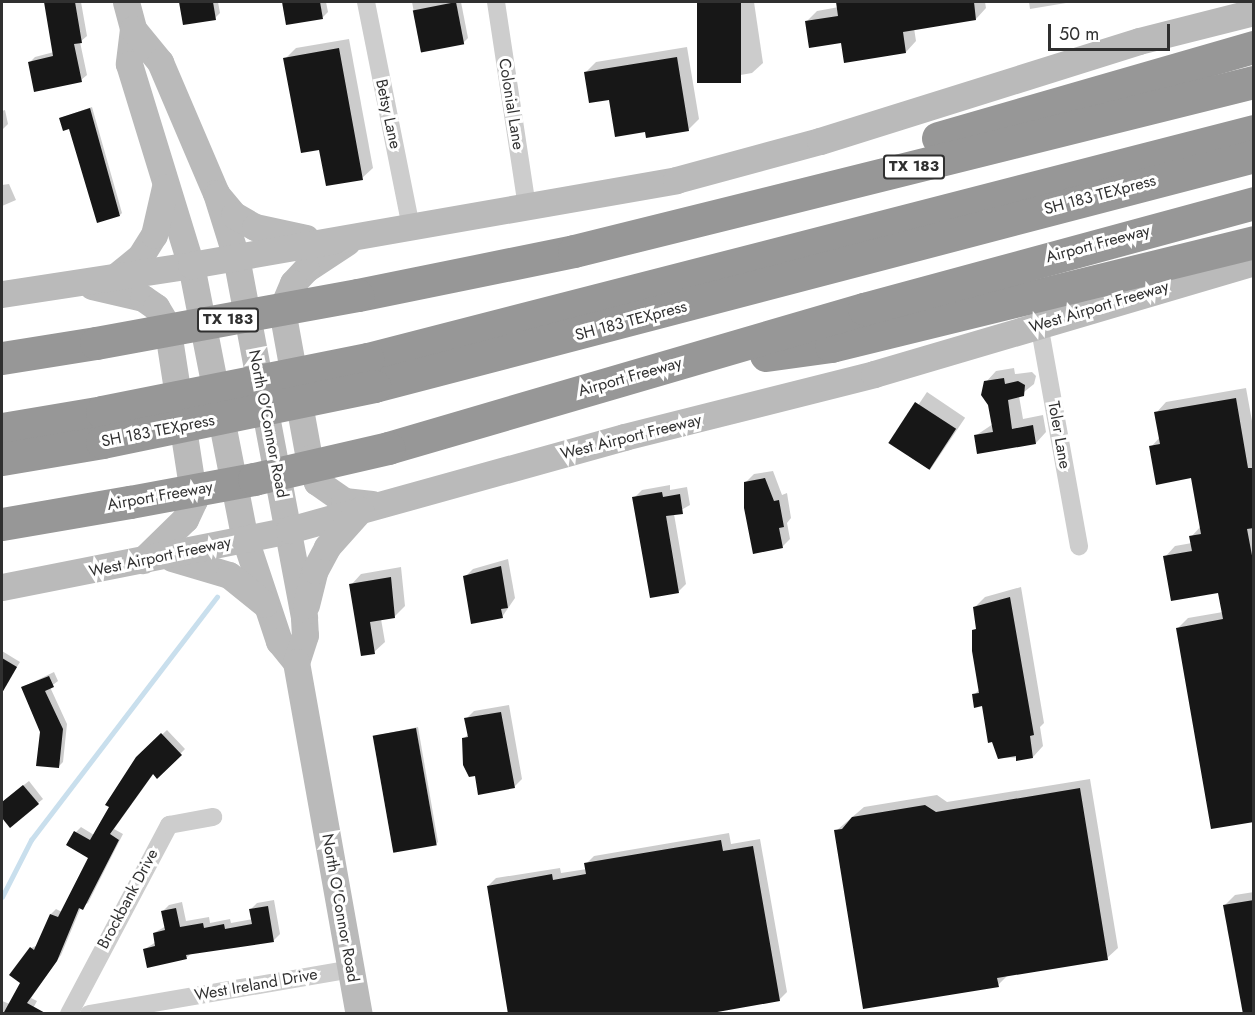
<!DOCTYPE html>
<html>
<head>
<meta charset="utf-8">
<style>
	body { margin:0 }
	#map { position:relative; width:1255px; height:1015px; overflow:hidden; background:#fff; font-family:Jost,sans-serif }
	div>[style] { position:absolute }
	.shadow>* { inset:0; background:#0003; transform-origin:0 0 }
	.stream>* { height:4.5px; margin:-2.25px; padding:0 2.25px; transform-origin:2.25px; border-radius:2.25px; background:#c9dfed }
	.building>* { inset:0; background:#171717; transform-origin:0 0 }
	.minor>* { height:18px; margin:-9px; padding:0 9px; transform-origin:9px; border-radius:9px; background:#cdcdcd }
	.secondary>* { height:27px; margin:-13.5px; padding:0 13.5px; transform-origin:13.5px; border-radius:13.5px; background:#bababa }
	.motorway>* { height:33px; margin:-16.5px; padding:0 16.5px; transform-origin:16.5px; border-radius:16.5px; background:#979797 }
	.motorway-bridge>* { height:33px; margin:-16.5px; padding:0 16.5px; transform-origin:16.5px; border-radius:16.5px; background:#979797 }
	span { translate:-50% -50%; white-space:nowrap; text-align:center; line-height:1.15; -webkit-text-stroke:6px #fff; paint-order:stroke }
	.shield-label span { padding:2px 4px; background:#fff; border:2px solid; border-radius:4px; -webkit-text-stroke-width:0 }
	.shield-label { font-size:15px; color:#303030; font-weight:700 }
	.street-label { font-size:16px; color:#303030 }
	.frame { position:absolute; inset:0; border:3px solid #303030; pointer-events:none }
	.scale { position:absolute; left:1048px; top:24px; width:122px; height:27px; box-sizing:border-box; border:3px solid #303030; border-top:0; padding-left:8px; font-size:18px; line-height:21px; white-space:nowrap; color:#303030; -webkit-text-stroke:4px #fff; paint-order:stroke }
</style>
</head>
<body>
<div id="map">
	<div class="shadow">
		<i style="clip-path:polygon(45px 2px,81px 2px,87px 36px,80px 42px,87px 75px,81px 80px,30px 62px,35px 57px,54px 52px)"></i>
		<i style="clip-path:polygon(181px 2px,218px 2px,220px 13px,215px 18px,185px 23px)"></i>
		<i style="clip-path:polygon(284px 2px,326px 2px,328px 12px,323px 17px,287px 23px)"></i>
		<i style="clip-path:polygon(412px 2px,461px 2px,468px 38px,463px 43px,421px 50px)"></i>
		<i style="clip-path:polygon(699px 2px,754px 2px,763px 63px,752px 73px,712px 80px)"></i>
		<i style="clip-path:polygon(838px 2px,985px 2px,986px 8px,976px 19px,914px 28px,916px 41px,906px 52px,843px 41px,807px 21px,817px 11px,839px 7px)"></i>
		<i style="clip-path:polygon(1029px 2px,1072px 2px,1030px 9px)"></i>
		<i style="clip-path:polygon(349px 39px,373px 168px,362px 178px,321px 148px,285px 59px,296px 48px)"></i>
		<i style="clip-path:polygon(687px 47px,699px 119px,688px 130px,646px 130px,585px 73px,596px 62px)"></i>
		<i style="clip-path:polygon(92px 107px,122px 213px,120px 215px,70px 127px,60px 118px)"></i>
		<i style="clip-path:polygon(5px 110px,8px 124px,2px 130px,2px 111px)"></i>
		<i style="clip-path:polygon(9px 184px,16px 200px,2px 206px,2px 185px)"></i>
		<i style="clip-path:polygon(1014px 368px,1015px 374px,1032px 372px,1036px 376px,1034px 384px,1019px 396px,1023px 419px,1043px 415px,1046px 432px,1036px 443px,975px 436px,993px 424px,986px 382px,996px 371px)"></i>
		<i style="clip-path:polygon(1246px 388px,1254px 432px,1254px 820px,1178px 628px,1188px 618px,1223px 612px,1220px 591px,1165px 557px,1175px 546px,1192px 543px,1191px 537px,1201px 526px,1193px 477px,1151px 447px,1160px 437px,1156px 413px,1166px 402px)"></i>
		<i style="left:927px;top:392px;width:46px;height:63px;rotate:34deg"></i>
		<i style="clip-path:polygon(773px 471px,782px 495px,787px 493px,791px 518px,787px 523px,790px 539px,782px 547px,746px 482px,754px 474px)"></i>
		<i style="clip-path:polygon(670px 485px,670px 490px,687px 487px,690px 505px,674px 514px,686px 584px,678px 592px,634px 498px,642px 490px)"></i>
		<i style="clip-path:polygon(508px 559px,515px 598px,502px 617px,465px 577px,473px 569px)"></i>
		<i style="clip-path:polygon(401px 567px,405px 606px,394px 617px,381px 619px,385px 642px,374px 652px,351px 585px,361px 574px)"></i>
		<i style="clip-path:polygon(1021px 587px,1044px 723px,1040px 727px,1043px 746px,1033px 757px,999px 758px,984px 705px,974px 695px,980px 689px,975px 607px,985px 597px)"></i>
		<i style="clip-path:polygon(2px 651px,20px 662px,5px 686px,2px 684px)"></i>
		<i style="clip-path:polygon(54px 672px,58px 681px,50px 687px,67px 724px,63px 762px,58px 767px,23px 687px)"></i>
		<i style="clip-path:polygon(509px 705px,522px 779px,514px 787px,476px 774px,463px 739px,469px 734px,466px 719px,474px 711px)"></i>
		<i style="clip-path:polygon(418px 727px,438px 842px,436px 844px,374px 736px)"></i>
		<i style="clip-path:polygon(167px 730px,185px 749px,157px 777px,154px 773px,114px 829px,123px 834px,88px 903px,81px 907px,61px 955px,31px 998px,37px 1001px,30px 1014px,2px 1014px,2px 1001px,10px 1004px,22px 982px,31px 948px,38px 945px,51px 914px,56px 909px,62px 912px,90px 857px,76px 832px,81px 827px,94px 835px,137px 758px)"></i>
		<i style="clip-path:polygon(1090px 779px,1118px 948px,1107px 958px,1009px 974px,998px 985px,836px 831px,864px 807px,937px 795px,947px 802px)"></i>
		<i style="clip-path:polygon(29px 781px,43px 799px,10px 826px,2px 815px,2px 802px)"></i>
		<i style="clip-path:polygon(729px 833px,731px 844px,760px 839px,787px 992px,779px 1000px,488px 886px,496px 878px,560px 868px,561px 873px,587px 869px,586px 864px,594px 856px)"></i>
		<i style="clip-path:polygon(1254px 892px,1254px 1014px,1225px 905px,1235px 895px)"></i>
		<i style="clip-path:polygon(274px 900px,280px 934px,274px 940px,192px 953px,186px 958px,145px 949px,156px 942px,154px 933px,166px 926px,163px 911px,169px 905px,182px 902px,186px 921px,209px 917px,210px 923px,230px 919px,231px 923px,253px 919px,251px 909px,257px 903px)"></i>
	</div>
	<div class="stream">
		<i style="left:2px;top:897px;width:64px;rotate:-63deg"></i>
		<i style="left:31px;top:840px;width:306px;rotate:-52.6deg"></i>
	</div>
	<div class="building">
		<i style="clip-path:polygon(44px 2px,75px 2px,82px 43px,74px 44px,82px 82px,34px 92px,28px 62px,53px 56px)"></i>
		<i style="clip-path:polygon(179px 2px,213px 2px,216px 20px,183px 25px)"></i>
		<i style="clip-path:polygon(282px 2px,320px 2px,323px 19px,286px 25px)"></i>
		<i style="left:456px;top:2px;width:43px;height:44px;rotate:79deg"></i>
		<i style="left:697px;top:2px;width:44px;height:81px"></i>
		<i style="clip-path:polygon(836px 2px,974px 2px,976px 20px,903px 32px,906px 53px,844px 63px,841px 43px,809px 48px,805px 21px,838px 16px)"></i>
		<i style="clip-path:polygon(339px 48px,363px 180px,326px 186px,319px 150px,301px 153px,283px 58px)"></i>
		<i style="clip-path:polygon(677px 57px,689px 131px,646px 138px,645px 132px,615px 137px,609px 100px,589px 103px,584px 72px)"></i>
		<i style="clip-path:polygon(90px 108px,120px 216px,97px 223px,69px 129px,63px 131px,59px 118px)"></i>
		<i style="clip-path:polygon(1004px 378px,1005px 384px,1018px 381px,1025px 385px,1024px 396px,1008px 400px,1012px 429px,1033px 425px,1036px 444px,977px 454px,974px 435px,993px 432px,988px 405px,981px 395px,984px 381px)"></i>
		<i style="clip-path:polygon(1236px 398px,1248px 468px,1254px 468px,1254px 528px,1247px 529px,1254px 566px,1254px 822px,1211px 829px,1176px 628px,1223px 619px,1218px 593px,1171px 601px,1163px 556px,1192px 551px,1189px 536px,1201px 534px,1191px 478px,1156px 485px,1149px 446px,1160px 444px,1154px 412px)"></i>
		<i style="left:915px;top:402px;width:49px;height:49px;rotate:33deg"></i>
		<i style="clip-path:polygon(765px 478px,774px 501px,779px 500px,784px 527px,779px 528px,783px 548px,753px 554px,744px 508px,744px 482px)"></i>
		<i style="clip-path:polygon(662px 492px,663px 497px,680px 494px,683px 514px,666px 516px,679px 593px,650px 598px,632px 497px)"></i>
		<i style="clip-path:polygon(501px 566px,508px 608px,501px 609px,503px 618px,471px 624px,463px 576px)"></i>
		<i style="clip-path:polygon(391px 577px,395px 618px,370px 622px,375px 654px,361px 656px,349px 584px)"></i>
		<i style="clip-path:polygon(1010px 597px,1034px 735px,1030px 736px,1033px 758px,1016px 761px,1016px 756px,998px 759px,992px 742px,988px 743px,982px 706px,974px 708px,972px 694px,979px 693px,972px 651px,972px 630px,976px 629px,973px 607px)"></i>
		<i style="clip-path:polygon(2px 658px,17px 667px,2px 693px)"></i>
		<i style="clip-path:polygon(49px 676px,54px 687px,45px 691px,63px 729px,59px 768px,36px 766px,40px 732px,21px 687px)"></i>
		<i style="clip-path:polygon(501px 712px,515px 788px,478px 795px,475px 776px,469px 777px,463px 765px,462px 738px,468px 737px,464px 718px)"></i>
		<i style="left:416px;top:728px;width:119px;height:44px;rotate:80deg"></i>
		<i style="clip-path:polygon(161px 733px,182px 755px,157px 779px,153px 774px,110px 834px,119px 840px,83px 910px,79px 908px,57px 961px,27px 1003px,47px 1014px,3px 1014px,20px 983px,9px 975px,30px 947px,34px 950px,50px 914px,58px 917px,88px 858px,66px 845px,74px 831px,90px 840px,109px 807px,105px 805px,136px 757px)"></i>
		<i style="clip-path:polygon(23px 785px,39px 804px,10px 828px,2px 818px,2px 802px)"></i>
		<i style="clip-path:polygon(1080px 788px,1108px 960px,997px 978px,999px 987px,863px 1009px,834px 830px,842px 829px,852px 817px,925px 805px,936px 812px)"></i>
		<i style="clip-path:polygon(721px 840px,723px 851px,753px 846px,780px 1001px,706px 1014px,508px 1014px,487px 886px,552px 874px,553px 880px,586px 874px,584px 863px)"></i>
		<i style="clip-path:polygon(1254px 900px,1254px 1014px,1243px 1014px,1223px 905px)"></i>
		<i style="clip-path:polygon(268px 906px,274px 942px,186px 955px,187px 959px,147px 968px,143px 949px,155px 946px,153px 933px,165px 930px,161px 911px,176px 908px,180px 927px,203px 923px,204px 928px,224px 924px,225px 929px,252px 924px,249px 909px)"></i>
	</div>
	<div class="minor">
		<i style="left:366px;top:2px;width:229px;rotate:78.7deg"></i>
		<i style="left:496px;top:2px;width:207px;rotate:81.4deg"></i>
		<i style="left:1039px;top:324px;width:226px;rotate:79.8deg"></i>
		<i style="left:69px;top:1014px;width:214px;rotate:-62.1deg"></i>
		<i style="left:169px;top:825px;width:45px;rotate:-10.3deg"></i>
		<i style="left:89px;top:1014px;width:266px;rotate:-9.7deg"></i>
	</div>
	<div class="secondary">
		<i style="left:126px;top:2px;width:28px;rotate:75deg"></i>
		<i style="left:133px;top:29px;width:35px;rotate:97deg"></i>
		<i style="left:129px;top:64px;width:210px;rotate:72.9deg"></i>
		<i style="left:191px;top:265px;width:279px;rotate:78.9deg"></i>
		<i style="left:245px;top:539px;width:108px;rotate:71.6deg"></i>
		<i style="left:279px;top:641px;width:27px;rotate:51deg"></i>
		<i style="left:133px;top:29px;width:43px;rotate:50.7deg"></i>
		<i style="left:160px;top:62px;width:142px;rotate:66.9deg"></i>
		<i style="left:216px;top:193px;width:67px;rotate:72.6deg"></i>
		<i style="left:236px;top:257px;width:367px;rotate:79.3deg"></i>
		<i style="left:304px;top:618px;width:17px;rotate:87deg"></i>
		<i style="left:305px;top:635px;width:28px;rotate:108deg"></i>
		<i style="left:296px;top:662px;width:358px;rotate:79.9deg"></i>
		<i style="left:217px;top:195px;width:26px;rotate:50deg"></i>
		<i style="left:234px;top:215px;width:24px;rotate:30deg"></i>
		<i style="left:255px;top:227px;width:52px;rotate:12.2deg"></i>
		<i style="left:347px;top:242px;width:49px;rotate:146.6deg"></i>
		<i style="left:306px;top:269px;width:19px;rotate:133deg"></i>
		<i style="left:293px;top:283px;width:21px;rotate:113deg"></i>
		<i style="left:285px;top:302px;width:19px;rotate:93deg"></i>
		<i style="left:284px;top:321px;width:139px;rotate:79.7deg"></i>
		<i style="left:309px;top:458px;width:25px;rotate:72deg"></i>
		<i style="left:317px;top:482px;width:33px;rotate:35deg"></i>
		<i style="left:344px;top:501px;width:28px;rotate:6deg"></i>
		<i style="left:115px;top:277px;width:32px;rotate:-39deg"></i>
		<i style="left:140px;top:257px;width:26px;rotate:-58deg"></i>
		<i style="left:154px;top:235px;width:49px;rotate:-77.1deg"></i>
		<i style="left:92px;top:286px;width:52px;rotate:13.2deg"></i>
		<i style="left:143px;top:298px;width:16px;rotate:35deg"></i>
		<i style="left:156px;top:307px;width:21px;rotate:59deg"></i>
		<i style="left:167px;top:325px;width:177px;rotate:81.2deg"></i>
		<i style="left:194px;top:500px;width:21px;rotate:115deg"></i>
		<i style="left:185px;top:519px;width:59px;rotate:135.7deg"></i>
		<i style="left:2px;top:294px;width:191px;rotate:-8.7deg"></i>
		<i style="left:191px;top:265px;width:492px;rotate:-9.9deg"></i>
		<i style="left:676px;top:180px;width:149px;rotate:-15.2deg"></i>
		<i style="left:820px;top:141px;width:334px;rotate:-17.4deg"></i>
		<i style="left:1139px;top:41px;width:119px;rotate:-14.2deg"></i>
		<i style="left:172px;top:558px;width:59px;rotate:16.6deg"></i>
		<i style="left:229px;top:575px;width:46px;rotate:38.9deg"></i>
		<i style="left:2px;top:587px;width:293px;rotate:-11.2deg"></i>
		<i style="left:289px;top:530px;width:348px;rotate:-15.5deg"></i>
		<i style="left:624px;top:437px;width:258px;rotate:-14.1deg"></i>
		<i style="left:874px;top:374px;width:396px;rotate:-16.4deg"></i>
		<i style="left:306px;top:605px;width:36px;rotate:-76deg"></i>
		<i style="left:315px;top:570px;width:26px;rotate:-62deg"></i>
		<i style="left:327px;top:547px;width:50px;rotate:-48.3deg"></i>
	</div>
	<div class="motorway">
		<i style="left:938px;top:138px;width:329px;rotate:-16.1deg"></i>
		<i style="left:358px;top:295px;width:220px;rotate:-11.5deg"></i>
		<i style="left:574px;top:251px;width:701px;rotate:-13.96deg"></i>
		<i style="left:766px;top:355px;width:66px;rotate:-7.9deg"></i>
		<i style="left:831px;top:346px;width:436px;rotate:-13.8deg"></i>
		<i style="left:2px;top:358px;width:95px;rotate:-9.1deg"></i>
		<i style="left:368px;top:359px;width:915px;rotate:-14.43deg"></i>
		<i style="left:374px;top:386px;width:910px;rotate:-14.65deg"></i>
		<i style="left:2px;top:429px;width:101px;rotate:-9.6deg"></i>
		<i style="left:388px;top:448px;width:496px;rotate:-16.3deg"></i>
		<i style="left:864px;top:309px;width:404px;rotate:-15.2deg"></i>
		<i style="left:2px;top:459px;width:101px;rotate:-9.6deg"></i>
		<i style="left:2px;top:524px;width:130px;rotate:-9.8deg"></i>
	</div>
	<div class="motorway-bridge">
		<i style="left:96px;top:343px;width:266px;rotate:-10.4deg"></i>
		<i style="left:102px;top:412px;width:271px;rotate:-11.3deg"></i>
		<i style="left:102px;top:442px;width:278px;rotate:-11.6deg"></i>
		<i style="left:130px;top:502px;width:126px;rotate:-10.5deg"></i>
		<i style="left:254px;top:479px;width:138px;rotate:-13deg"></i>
	</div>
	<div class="shield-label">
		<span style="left:914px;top:167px">TX 183</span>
		<span style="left:228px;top:320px">TX 183</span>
	</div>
	<div class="street-label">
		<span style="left:511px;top:104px;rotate:81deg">Colonial Lane</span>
		<span style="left:388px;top:114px;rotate:78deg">Betsy Lane</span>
		<span style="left:1100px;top:195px;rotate:-15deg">SH 183 TEXpress</span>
		<span style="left:1098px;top:244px;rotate:-15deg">Airport Freeway</span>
		<span style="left:1099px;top:307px;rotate:-17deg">West Airport Freeway</span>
		<span style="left:631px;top:321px;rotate:-15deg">SH 183 TEXpress</span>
		<span style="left:630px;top:377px;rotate:-16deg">Airport Freeway</span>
		<span style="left:268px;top:424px;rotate:79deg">North O'Connor Road</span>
		<span style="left:158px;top:431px;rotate:-11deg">SH 183 TEXpress</span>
		<span style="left:1059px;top:435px;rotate:80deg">Toler Lane</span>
		<span style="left:631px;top:437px;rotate:-14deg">West Airport Freeway</span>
		<span style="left:160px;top:496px;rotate:-10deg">Airport Freeway</span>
		<span style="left:160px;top:557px;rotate:-12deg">West Airport Freeway</span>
		<span style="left:128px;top:899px;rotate:-62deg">Brockbank Drive</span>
		<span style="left:340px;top:908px;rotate:80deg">North O'Connor Road</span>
		<span style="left:256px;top:985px;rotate:-10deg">West Ireland Drive</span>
	</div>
	<div class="frame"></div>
	<div class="scale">50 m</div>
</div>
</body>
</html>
